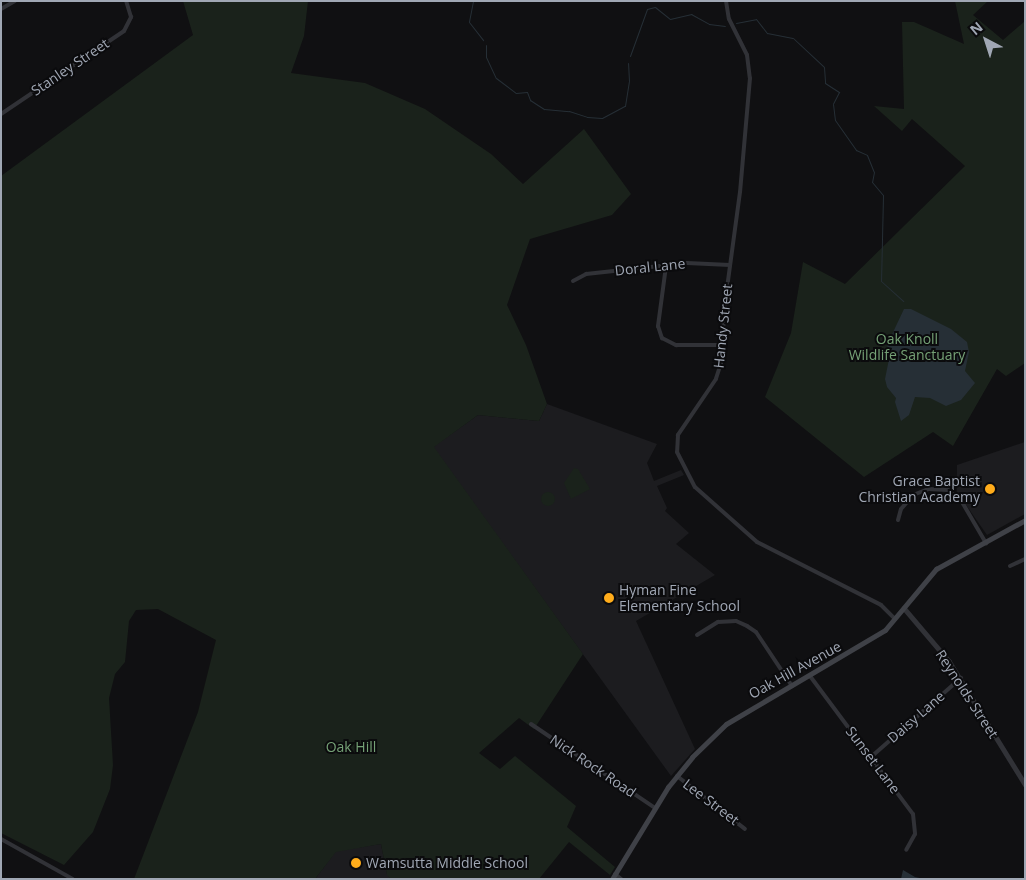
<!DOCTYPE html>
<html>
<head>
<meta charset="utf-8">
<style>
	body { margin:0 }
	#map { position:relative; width:1026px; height:880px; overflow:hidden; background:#101012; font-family:"Open Sans",sans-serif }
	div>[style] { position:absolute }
	.built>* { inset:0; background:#1c1c1f }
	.green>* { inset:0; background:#1a221b }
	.round { border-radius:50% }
	.water>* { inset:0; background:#262f36 }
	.stream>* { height:1px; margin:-0.5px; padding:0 0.5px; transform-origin:0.5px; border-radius:0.5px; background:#262f36 }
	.minor>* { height:4px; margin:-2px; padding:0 2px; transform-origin:2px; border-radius:2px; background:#313237 }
	.tertiary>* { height:4.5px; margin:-2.25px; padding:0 2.25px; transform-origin:2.25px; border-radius:2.25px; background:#313237 }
	.secondary>* { height:5px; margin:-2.5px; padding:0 2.5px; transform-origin:2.5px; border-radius:2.5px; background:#3f4147 }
	.dots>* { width:14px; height:14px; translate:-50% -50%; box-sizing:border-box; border:2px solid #0b0b0d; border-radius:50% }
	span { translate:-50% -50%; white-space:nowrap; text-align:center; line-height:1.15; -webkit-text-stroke:4px #0b0b0d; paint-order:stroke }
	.street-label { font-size:14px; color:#a0a7b4 }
	.park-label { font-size:14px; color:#75a176 }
	.poi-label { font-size:14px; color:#a0a7b4 }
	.right { translate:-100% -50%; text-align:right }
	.left { translate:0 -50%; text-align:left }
	.frame { position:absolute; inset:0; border:2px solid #a0a7b4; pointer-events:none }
	.north { position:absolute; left:961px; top:15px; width:50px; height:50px; -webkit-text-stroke:4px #0b0b0d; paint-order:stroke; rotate:320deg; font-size:14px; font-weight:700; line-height:20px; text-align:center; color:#a0a7b4 }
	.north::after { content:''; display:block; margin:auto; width:18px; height:22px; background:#a0a7b4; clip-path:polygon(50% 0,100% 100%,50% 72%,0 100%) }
</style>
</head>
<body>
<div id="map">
	<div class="built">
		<i style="clip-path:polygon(547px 404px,657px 444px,647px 463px,654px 481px,681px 470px,684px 475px,657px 486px,667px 508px,665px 511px,689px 533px,676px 544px,715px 575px,636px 621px,695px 749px,671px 776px,433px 447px,478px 415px,539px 421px)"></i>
		<i style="clip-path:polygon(1025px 442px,1025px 514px,987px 535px,957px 492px,957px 465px)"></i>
		<i style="clip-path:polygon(381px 844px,387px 874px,391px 879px,315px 879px,336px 851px)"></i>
	</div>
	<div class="green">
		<i style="clip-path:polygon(183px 1px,308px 1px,304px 36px,291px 73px,365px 83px,425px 109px,491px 154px,523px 184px,584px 129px,631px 194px,612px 215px,530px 239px,507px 305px,526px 345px,547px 404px,539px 421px,478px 415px,434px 447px,583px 654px,534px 729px,519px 718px,479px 753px,500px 769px,515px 756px,576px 806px,567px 827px,615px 867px,610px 875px,569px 842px,539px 879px,391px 879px,387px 875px,381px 844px,336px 852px,315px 879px,134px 879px,198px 712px,216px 640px,158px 609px,136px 610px,129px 621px,125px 662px,115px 674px,109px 698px,113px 765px,110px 789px,93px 832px,64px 865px,1px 833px,1px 176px,193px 35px)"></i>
		<i style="clip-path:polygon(955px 1px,988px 1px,973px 15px,1003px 40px,1025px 21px,1025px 363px,1006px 376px,997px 369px,953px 446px,933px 432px,864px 477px,765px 397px,791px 333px,803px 262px,845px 284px,965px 166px,912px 119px,902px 131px,874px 106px,904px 109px,902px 22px,914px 22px,964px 44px)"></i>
		<i style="clip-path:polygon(574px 468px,578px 469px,590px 489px,571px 499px,564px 483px)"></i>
		<i class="round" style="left:541px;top:492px;width:14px;height:14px"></i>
	</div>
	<div class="water">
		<i style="clip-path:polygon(904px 309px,911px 309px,951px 329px,967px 342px,969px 352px,965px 371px,975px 383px,961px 400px,946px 406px,930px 398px,915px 397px,909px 415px,901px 421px,895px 402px,896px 398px,887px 387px,885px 379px,890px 354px,887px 345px)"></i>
		<i style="clip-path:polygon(903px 870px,915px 877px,924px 879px,901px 879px)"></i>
	</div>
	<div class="stream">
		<i style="left:473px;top:1px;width:21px;rotate:101deg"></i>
		<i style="left:469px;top:22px;width:23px;rotate:52deg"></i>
		<i style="left:736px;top:23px;width:20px;rotate:-11deg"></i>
		<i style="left:756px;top:19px;width:18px;rotate:52deg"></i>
		<i style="left:767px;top:33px;width:26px;rotate:11deg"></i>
		<i style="left:793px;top:38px;width:42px;rotate:43.1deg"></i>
		<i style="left:824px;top:67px;width:16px;rotate:86deg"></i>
		<i style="left:825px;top:83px;width:17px;rotate:33deg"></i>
		<i style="left:839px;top:92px;width:13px;rotate:117deg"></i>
		<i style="left:833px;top:104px;width:16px;rotate:83deg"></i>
		<i style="left:835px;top:120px;width:37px;rotate:55deg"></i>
		<i style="left:856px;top:150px;width:12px;rotate:24deg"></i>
		<i style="left:867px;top:155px;width:18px;rotate:68deg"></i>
		<i style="left:874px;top:172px;width:10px;rotate:101deg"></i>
		<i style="left:872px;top:182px;width:17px;rotate:50deg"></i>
		<i style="left:883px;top:195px;width:86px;rotate:91.3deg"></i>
		<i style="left:881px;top:281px;width:30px;rotate:42deg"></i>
		<i style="left:486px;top:45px;width:12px;rotate:90deg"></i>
		<i style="left:486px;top:57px;width:23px;rotate:65deg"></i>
		<i style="left:496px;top:78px;width:25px;rotate:37deg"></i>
		<i style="left:516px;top:93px;width:11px;rotate:-5deg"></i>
		<i style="left:527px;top:92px;width:9px;rotate:69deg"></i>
		<i style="left:530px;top:100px;width:17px;rotate:33deg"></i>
		<i style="left:544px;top:109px;width:25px;rotate:5deg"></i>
		<i style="left:569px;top:111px;width:19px;rotate:18deg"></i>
		<i style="left:587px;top:117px;width:15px;rotate:4deg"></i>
		<i style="left:602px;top:118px;width:26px;rotate:-28deg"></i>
		<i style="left:625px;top:106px;width:25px;rotate:-81deg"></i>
		<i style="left:629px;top:81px;width:18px;rotate:-93deg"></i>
		<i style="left:630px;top:56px;width:50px;rotate:-70.1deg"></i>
		<i style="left:647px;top:9px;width:8px;rotate:-14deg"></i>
		<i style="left:655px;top:7px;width:19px;rotate:39deg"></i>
		<i style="left:670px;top:19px;width:22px;rotate:-13deg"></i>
		<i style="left:691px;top:14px;width:21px;rotate:29deg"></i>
		<i style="left:709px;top:24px;width:16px;rotate:7deg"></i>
	</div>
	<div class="minor">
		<i style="left:726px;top:1px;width:18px;rotate:81deg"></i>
		<i style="left:729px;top:19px;width:40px;rotate:63.4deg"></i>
		<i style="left:747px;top:55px;width:23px;rotate:83deg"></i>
		<i style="left:750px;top:78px;width:114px;rotate:95deg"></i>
		<i style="left:740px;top:192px;width:119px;rotate:97.7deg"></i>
		<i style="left:724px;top:310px;width:50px;rotate:92.3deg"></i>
		<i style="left:722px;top:360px;width:20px;rotate:108deg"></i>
		<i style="left:716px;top:379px;width:68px;rotate:124.2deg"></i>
		<i style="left:678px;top:435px;width:17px;rotate:93deg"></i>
		<i style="left:677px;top:452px;width:39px;rotate:63deg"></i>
		<i style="left:695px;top:487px;width:83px;rotate:41.6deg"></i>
		<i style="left:757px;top:542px;width:139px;rotate:26.9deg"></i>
		<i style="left:881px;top:605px;width:20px;rotate:45deg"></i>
		<i style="left:1px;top:9px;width:16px;rotate:-30deg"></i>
		<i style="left:1px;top:114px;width:148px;rotate:-34deg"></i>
		<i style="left:124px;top:31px;width:16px;rotate:-63deg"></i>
		<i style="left:131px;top:17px;width:17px;rotate:-107deg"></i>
		<i style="left:666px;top:266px;width:61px;rotate:97.6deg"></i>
		<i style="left:658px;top:326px;width:13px;rotate:72deg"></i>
		<i style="left:662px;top:338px;width:16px;rotate:27deg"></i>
		<i style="left:676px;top:345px;width:46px"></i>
		<i style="left:573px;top:281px;width:15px;rotate:-28deg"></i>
		<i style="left:586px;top:274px;width:102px;rotate:-6.2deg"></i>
		<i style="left:687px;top:263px;width:43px;rotate:2.7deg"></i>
		<i style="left:898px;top:520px;width:11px;rotate:-75deg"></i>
		<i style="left:901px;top:509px;width:18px;rotate:-49deg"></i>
		<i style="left:913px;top:495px;width:17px;rotate:-21deg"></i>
		<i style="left:929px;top:489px;width:19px;rotate:3deg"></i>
		<i style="left:948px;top:490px;width:18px;rotate:41deg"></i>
		<i style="left:962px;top:502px;width:48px;rotate:59.7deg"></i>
		<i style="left:1010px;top:566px;width:17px;rotate:-25deg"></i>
		<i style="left:697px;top:635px;width:25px;rotate:-32deg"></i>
		<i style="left:718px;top:622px;width:18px;rotate:-3deg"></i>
		<i style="left:736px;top:621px;width:12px;rotate:24deg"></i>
		<i style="left:747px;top:626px;width:11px;rotate:34deg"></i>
		<i style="left:756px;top:632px;width:65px;rotate:56.3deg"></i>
		<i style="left:810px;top:676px;width:172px;rotate:53.3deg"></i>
		<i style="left:913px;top:814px;width:20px;rotate:84deg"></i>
		<i style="left:915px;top:834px;width:18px;rotate:119deg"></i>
		<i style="left:531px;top:724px;width:150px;rotate:34.1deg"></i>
		<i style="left:871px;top:757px;width:120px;rotate:-41.3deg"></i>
		<i style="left:677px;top:776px;width:86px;rotate:37.9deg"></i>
		<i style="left:1px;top:839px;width:82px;rotate:29.1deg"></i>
		<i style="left:615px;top:874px;width:8px;rotate:40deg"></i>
	</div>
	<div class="tertiary">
		<i style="left:904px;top:608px;width:70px;rotate:49.7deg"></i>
		<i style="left:949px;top:661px;width:145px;rotate:58.3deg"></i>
	</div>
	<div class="secondary">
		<i style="left:612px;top:879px;width:108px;rotate:-58.7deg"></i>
		<i style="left:668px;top:787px;width:38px;rotate:-51deg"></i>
		<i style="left:692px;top:757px;width:47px;rotate:-44.1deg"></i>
		<i style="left:726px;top:724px;width:185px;rotate:-30.6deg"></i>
		<i style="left:885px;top:630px;width:80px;rotate:-50.1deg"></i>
		<i style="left:936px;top:569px;width:102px;rotate:-28.8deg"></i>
	</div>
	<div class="dots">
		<i style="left:990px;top:489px;background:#ffac1b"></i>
		<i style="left:609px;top:598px;background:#ffac1b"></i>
		<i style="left:356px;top:863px;background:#ffac1b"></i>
	</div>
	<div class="street-label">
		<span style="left:70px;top:67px;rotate:-34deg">Stanley Street</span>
		<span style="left:650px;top:267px;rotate:-6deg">Doral Lane</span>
		<span style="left:723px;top:326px;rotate:-84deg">Handy Street</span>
		<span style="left:795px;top:670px;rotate:-29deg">Oak Hill Avenue</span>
		<span style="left:967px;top:694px;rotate:57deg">Reynolds Street</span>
		<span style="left:916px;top:717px;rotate:-41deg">Daisy Lane</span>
		<span style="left:873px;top:760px;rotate:53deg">Sunset Lane</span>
		<span style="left:593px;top:766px;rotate:34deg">Nick Rock Road</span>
		<span style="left:711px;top:802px;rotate:37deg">Lee Street</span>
	</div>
	<div class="park-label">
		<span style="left:907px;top:347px">Oak Knoll<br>Wildlife Sanctuary</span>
		<span style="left:351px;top:747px">Oak Hill</span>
	</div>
	<div class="poi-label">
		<span class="right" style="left:980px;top:489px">Grace Baptist<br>Christian Academy</span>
		<span class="left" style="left:619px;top:598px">Hyman Fine<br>Elementary School</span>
		<span class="left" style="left:366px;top:863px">Wamsutta Middle School</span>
	</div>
	<div class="frame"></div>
	<div class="north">N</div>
</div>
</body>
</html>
